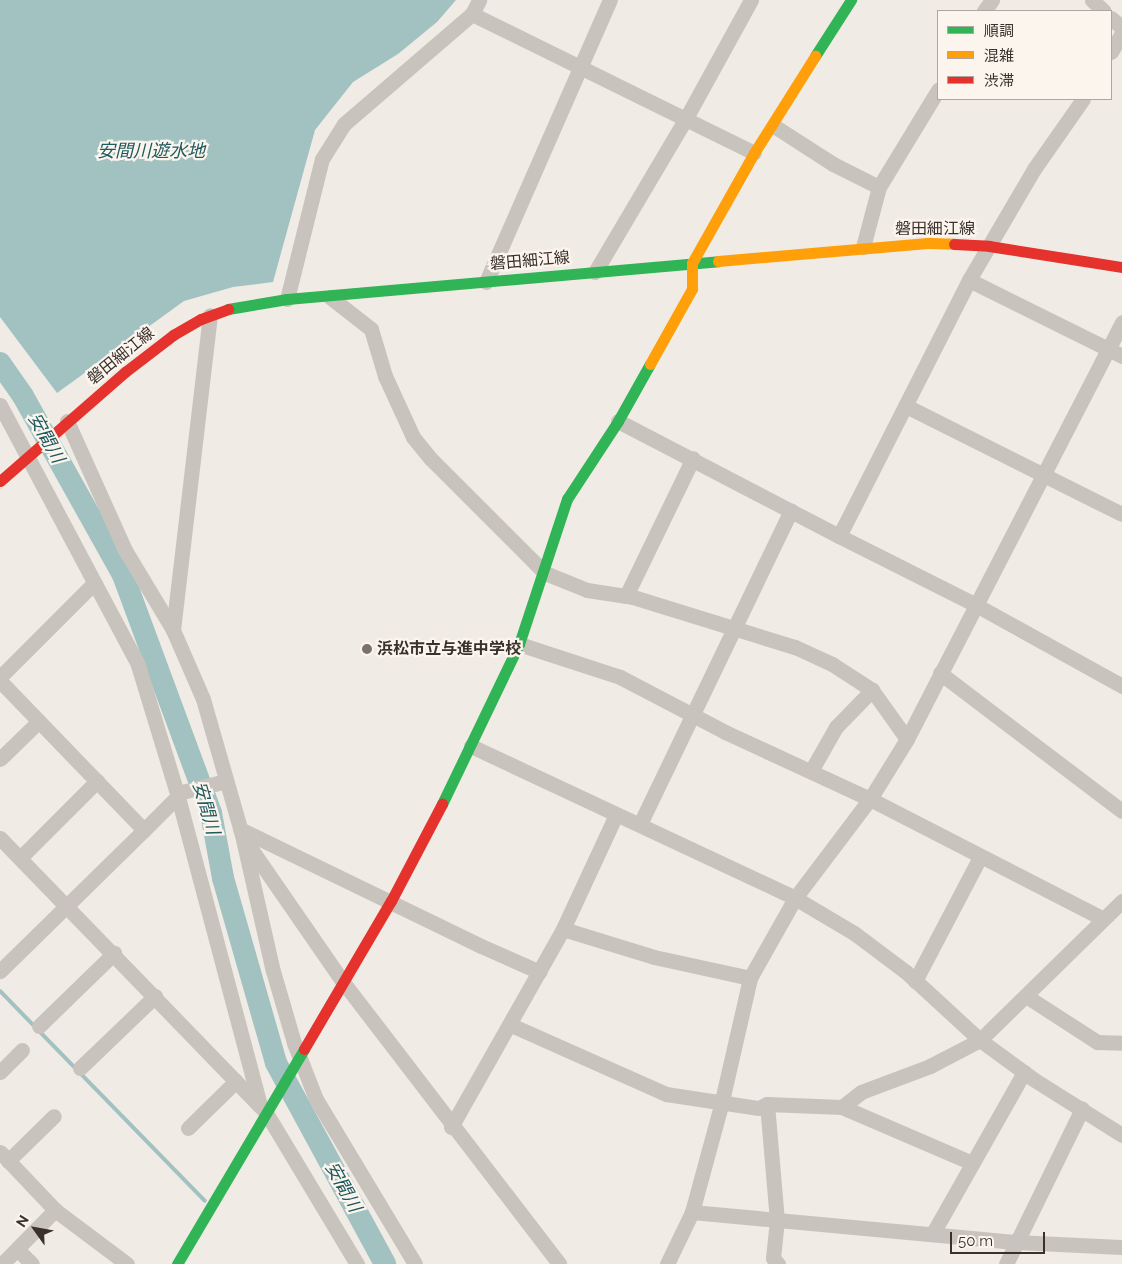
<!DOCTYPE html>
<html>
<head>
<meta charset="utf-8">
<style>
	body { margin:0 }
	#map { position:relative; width:1122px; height:1264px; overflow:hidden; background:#f0ebe5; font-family:Raleway,"Noto Sans JP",sans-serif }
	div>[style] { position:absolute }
	.water>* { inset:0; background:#a1c2c1 }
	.stream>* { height:4px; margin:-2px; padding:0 2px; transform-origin:2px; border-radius:2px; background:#a1c2c1 }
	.river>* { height:22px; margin:-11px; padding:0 11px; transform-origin:11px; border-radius:11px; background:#a1c2c1 }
	.street>* { height:15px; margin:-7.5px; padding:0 7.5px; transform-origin:7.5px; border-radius:7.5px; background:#c9c3be }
	.fast>* { height:11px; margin:-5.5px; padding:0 5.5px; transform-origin:5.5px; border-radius:5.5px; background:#30b455 }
	.slow>* { height:11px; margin:-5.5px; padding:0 5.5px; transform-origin:5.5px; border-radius:5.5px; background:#ff9f0a }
	.jam>* { height:11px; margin:-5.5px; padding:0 5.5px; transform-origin:5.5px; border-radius:5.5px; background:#e5322d }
	.dots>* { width:14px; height:14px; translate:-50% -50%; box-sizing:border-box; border:2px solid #fbf5ee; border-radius:50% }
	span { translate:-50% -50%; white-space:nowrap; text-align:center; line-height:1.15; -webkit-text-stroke:4.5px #fbf5ee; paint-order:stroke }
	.street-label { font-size:16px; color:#3b302b }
	.poi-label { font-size:16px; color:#3b302b; font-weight:700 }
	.left { translate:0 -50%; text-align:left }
	.water-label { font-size:18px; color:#1f5a5e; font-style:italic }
	.legend { position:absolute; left:937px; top:10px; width:175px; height:90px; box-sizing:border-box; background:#fbf5ee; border:1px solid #aea6a0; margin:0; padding:6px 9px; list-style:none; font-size:15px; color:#3b302b }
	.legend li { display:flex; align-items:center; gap:10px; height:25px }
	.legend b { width:25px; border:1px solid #aea6a0 }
	.north { position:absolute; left:10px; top:1204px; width:50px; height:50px; -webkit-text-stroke:4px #fbf5ee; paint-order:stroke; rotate:302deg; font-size:14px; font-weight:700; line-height:20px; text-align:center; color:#3b302b }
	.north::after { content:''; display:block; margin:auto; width:18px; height:22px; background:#3b302b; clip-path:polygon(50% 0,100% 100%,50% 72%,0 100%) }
	.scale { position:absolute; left:950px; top:1232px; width:95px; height:22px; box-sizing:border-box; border:2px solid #3b302b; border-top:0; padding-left:6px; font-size:15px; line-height:18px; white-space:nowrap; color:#3b302b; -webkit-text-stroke:4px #fbf5ee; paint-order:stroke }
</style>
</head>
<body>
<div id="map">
	<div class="water">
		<i style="clip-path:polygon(0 0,456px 0,437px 22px,398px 54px,353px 82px,315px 130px,273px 282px,233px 287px,184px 301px,57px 393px,0 317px)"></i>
	</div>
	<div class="stream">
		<i style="left:0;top:991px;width:293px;rotate:45.7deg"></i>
	</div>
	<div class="river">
		<i style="left:0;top:363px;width:40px;rotate:55.1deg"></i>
		<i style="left:23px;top:396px;width:205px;rotate:60.8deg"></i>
		<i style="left:123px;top:575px;width:254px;rotate:69.7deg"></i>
		<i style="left:211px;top:813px;width:66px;rotate:79.5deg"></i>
		<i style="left:223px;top:878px;width:192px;rotate:74deg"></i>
		<i style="left:276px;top:1063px;width:229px;rotate:61.5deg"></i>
	</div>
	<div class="street">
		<i style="left:1092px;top:0;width:16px;rotate:43deg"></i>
		<i style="left:984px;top:11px;width:14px;rotate:-54deg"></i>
		<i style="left:472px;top:14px;width:314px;rotate:26.2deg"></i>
		<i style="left:1111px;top:18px;width:15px;rotate:42deg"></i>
		<i style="left:1111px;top:52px;width:22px;rotate:-60deg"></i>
		<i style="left:1083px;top:99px;width:85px;rotate:125deg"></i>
		<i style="left:1034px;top:169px;width:129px;rotate:120.4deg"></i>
		<i style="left:969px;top:280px;width:287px;rotate:116.9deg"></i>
		<i style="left:839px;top:536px;width:153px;rotate:26.7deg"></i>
		<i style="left:976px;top:605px;width:167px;rotate:29deg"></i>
		<i style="left:774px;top:126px;width:70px;rotate:32.8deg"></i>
		<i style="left:833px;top:164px;width:51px;rotate:26.6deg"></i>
		<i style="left:863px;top:247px;width:62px;rotate:-75.1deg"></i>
		<i style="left:879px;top:187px;width:114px;rotate:-58.7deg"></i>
		<i style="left:595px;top:272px;width:177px;rotate:-59.4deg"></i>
		<i style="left:685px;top:120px;width:137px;rotate:-61.2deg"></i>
		<i style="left:969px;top:280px;width:171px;rotate:26.4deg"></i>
		<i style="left:486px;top:282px;width:308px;rotate:-66.3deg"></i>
		<i style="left:330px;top:297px;width:52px;rotate:38deg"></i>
		<i style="left:371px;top:329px;width:49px;rotate:73.4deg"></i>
		<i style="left:385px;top:376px;width:67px;rotate:65.3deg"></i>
		<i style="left:413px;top:437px;width:28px;rotate:51deg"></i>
		<i style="left:431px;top:459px;width:161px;rotate:45deg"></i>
		<i style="left:545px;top:573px;width:45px;rotate:22deg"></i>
		<i style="left:587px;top:590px;width:47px;rotate:8.7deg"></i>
		<i style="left:633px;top:597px;width:170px;rotate:17.2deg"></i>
		<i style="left:795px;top:647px;width:41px;rotate:24.7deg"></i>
		<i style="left:832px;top:664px;width:48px;rotate:33deg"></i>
		<i style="left:872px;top:690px;width:60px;rotate:54.5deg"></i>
		<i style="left:287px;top:299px;width:144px;rotate:-76deg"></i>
		<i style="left:322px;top:159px;width:41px;rotate:-57.8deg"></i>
		<i style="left:344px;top:124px;width:169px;rotate:-40.7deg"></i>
		<i style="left:472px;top:14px;width:16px;rotate:-63deg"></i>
		<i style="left:0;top:405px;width:294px;rotate:62deg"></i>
		<i style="left:138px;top:665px;width:138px;rotate:73.1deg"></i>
		<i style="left:178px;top:797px;width:319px;rotate:75.1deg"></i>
		<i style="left:906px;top:406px;width:241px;rotate:26.6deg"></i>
		<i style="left:67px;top:421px;width:141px;rotate:65.8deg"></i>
		<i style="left:125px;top:550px;width:93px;rotate:59deg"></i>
		<i style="left:173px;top:630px;width:75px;rotate:66.5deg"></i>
		<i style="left:203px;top:699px;width:141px;rotate:74deg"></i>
		<i style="left:242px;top:835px;width:139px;rotate:77.2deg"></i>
		<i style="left:273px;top:971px;width:75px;rotate:73.7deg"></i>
		<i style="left:294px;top:1043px;width:60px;rotate:68.6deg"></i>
		<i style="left:316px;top:1099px;width:192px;rotate:59deg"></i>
		<i style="left:618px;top:421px;width:249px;rotate:27.5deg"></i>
		<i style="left:626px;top:596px;width:153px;rotate:-64.1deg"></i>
		<i style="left:173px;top:630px;width:317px;rotate:-83.3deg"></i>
		<i style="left:519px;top:644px;width:106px;rotate:18.1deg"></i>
		<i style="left:620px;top:677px;width:119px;rotate:27.6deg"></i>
		<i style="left:725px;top:732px;width:160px;rotate:24.8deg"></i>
		<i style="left:870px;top:799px;width:262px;rotate:27.2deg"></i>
		<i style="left:940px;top:673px;width:228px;rotate:37.2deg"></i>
		<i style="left:0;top:677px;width:133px;rotate:-45deg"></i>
		<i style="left:0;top:681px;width:207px;rotate:46deg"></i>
		<i style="left:144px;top:830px;width:202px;rotate:135.6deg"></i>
		<i style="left:471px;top:746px;width:358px;rotate:25.1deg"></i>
		<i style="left:795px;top:898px;width:69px;rotate:30.7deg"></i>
		<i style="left:854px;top:933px;width:65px;rotate:36.9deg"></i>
		<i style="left:906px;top:972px;width:100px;rotate:42.6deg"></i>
		<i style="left:980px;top:1040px;width:66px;rotate:36.3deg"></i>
		<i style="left:1033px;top:1079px;width:105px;rotate:32.2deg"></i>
		<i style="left:0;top:759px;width:54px;rotate:-44.3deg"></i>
		<i style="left:811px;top:771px;width:51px;rotate:-60.4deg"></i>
		<i style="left:836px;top:727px;width:52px;rotate:-45.8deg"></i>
		<i style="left:640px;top:824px;width:348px;rotate:-64.3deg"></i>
		<i style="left:240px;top:829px;width:268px;rotate:25.9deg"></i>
		<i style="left:481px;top:946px;width:64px;rotate:23.8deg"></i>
		<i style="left:144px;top:830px;width:54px;rotate:-45deg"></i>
		<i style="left:182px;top:792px;width:45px;rotate:-14deg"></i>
		<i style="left:0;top:838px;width:380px;rotate:45.9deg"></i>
		<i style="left:265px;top:1111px;width:179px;rotate:59deg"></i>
		<i style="left:247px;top:843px;width:169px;rotate:55.4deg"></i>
		<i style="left:343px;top:982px;width:355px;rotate:52.5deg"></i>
		<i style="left:20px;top:858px;width:109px;rotate:-45deg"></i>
		<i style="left:563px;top:929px;width:95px;rotate:17.1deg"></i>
		<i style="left:654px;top:957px;width:98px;rotate:12.3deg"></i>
		<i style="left:915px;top:981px;width:140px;rotate:-62.3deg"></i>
		<i style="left:1026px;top:996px;width:85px;rotate:32.9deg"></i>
		<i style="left:1097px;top:1042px;width:25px;rotate:2deg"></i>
		<i style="left:511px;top:1025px;width:170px;rotate:24deg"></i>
		<i style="left:666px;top:1094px;width:94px;rotate:8.6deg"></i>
		<i style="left:759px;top:1108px;width:9px;rotate:-27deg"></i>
		<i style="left:767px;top:1104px;width:75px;rotate:2.3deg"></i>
		<i style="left:842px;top:1107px;width:24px;rotate:-38deg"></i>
		<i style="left:861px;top:1092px;width:74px;rotate:-20.6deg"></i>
		<i style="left:930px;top:1066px;width:56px;rotate:-27.5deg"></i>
		<i style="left:980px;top:1040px;width:199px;rotate:-44.4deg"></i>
		<i style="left:39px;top:1026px;width:105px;rotate:-44.2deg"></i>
		<i style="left:80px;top:1068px;width:104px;rotate:-43.8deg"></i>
		<i style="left:0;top:1072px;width:31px;rotate:-45deg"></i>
		<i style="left:767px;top:1104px;width:116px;rotate:85.1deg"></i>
		<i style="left:777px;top:1220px;width:38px;rotate:96deg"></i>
		<i style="left:773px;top:1258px;width:8px;rotate:50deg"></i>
		<i style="left:842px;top:1107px;width:142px;rotate:23.3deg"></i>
		<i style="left:451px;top:1127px;width:227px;rotate:-60.5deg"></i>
		<i style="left:563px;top:929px;width:126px;rotate:-65.1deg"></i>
		<i style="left:188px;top:1128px;width:67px;rotate:-44.4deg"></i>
		<i style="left:0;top:1152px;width:80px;rotate:46.5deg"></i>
		<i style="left:55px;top:1210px;width:90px;rotate:36.9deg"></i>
		<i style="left:8px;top:1161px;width:64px;rotate:-44.4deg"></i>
		<i style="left:692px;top:1212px;width:324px;rotate:5.3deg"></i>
		<i style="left:1015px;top:1242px;width:107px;rotate:2.7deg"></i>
		<i style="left:933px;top:1233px;width:185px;rotate:-60.5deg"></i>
		<i style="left:17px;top:1249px;width:21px;rotate:45deg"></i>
		<i style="left:2px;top:1264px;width:76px;rotate:-45.5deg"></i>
		<i style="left:667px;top:1264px;width:58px;rotate:-64.3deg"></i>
		<i style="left:692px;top:1212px;width:111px;rotate:-74.8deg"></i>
		<i style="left:721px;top:1105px;width:130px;rotate:-77.1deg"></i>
		<i style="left:750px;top:978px;width:92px;rotate:-60.6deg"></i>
		<i style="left:795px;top:898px;width:124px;rotate:-52.9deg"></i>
		<i style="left:870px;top:799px;width:70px;rotate:-58.3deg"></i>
		<i style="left:907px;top:739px;width:469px;rotate:-62.7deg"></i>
		<i style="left:1006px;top:1264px;width:173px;rotate:-63.9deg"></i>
	</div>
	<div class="fast">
		<i style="left:815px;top:56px;width:67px;rotate:-57.3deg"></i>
		<i style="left:228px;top:309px;width:60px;rotate:-9.6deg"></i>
		<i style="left:287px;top:299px;width:433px;rotate:-5deg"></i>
		<i style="left:442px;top:804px;width:178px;rotate:-64.3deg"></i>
		<i style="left:519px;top:644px;width:153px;rotate:-71.7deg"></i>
		<i style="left:567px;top:499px;width:93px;rotate:-56.8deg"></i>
		<i style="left:618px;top:421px;width:65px;rotate:-60.7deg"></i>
		<i style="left:177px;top:1264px;width:250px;rotate:-59.4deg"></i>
	</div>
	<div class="slow">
		<i style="left:718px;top:261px;width:213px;rotate:-4.9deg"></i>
		<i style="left:930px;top:243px;width:24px;rotate:2deg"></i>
		<i style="left:650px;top:364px;width:86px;rotate:-60.8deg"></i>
		<i style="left:692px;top:289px;width:26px;rotate:-90deg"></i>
		<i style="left:692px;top:263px;width:126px;rotate:-60.6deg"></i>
		<i style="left:754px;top:153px;width:115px;rotate:-57.8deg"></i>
	</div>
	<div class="jam">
		<i style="left:954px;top:244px;width:35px;rotate:3deg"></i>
		<i style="left:989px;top:246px;width:135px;rotate:9deg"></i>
		<i style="left:0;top:481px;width:166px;rotate:-41.1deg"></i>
		<i style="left:125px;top:372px;width:61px;rotate:-37.6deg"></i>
		<i style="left:173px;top:335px;width:32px;rotate:-30deg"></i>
		<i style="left:201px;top:319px;width:29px;rotate:-20deg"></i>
		<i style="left:304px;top:1049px;width:172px;rotate:-59.6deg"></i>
		<i style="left:391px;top:901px;width:110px;rotate:-62.3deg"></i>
	</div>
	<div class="dots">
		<i style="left:367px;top:649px;background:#7a716c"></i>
	</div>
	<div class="street-label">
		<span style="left:935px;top:229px">磐田細江線</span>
		<span style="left:530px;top:261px;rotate:-5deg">磐田細江線</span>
		<span style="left:121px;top:356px;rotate:-39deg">磐田細江線</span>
	</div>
	<div class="poi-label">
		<span class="left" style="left:377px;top:649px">浜松市立与進中学校</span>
	</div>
	<div class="water-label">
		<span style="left:151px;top:151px">安間川遊水地</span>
		<span style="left:46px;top:438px;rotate:61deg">安間川</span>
		<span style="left:206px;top:808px;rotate:74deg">安間川</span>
		<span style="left:343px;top:1187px;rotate:61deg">安間川</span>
	</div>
	<ul class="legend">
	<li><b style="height:6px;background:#30b455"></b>順調</li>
	<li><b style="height:6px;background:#ff9f0a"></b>混雑</li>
	<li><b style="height:6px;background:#e5322d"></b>渋滞</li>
	</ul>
	<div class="north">N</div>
	<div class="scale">50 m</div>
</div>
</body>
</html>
